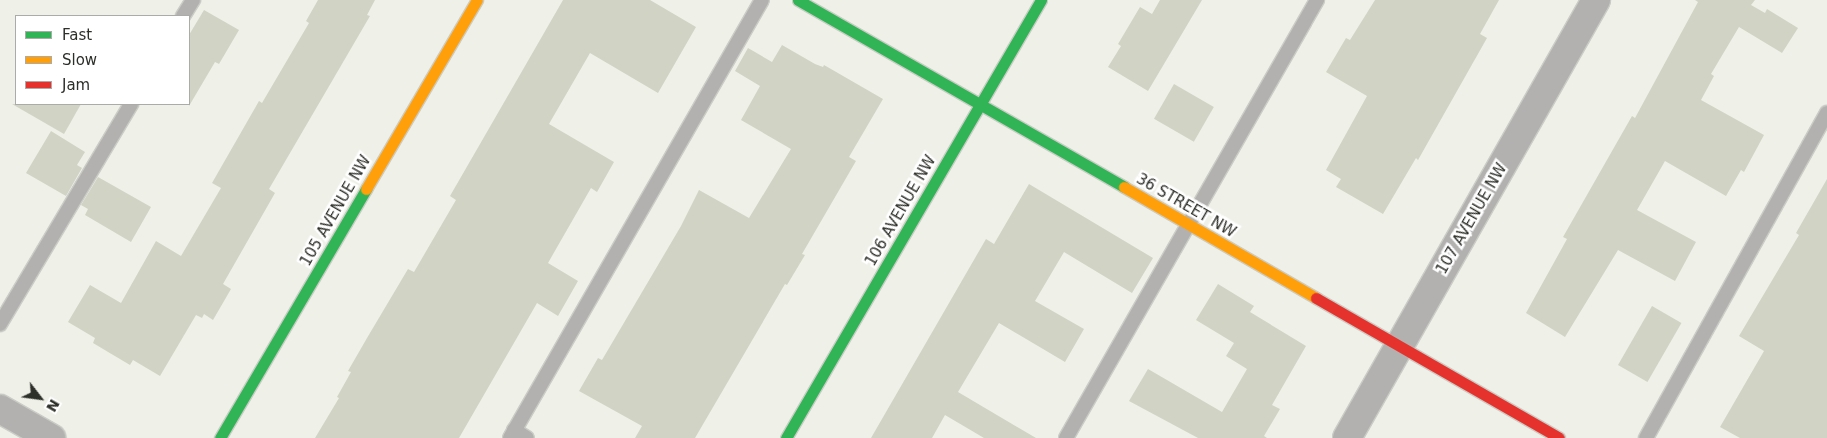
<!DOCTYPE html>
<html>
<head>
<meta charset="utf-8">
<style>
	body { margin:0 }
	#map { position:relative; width:1827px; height:438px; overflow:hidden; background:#eff0e8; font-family:"DejaVu Sans",sans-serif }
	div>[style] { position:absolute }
	.building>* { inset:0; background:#d1d3c5; transform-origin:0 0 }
	.roads { filter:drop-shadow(1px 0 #cbccc6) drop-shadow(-1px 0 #cbccc6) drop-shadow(0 1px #cbccc6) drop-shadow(0 -1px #cbccc6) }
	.lane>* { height:14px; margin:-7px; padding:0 7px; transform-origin:7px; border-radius:7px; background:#b2b1b0 }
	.street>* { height:28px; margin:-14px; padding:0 14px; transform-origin:14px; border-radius:14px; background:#b2b1b0 }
	.fast>* { height:11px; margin:-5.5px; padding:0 5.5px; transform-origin:5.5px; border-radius:5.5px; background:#30b455 }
	.slow>* { height:11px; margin:-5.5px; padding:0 5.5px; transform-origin:5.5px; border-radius:5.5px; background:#ff9f0a }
	.jam>* { height:11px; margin:-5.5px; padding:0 5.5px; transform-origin:5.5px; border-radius:5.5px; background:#e5322d }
	span { translate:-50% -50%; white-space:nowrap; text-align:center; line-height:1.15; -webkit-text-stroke:5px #fff; paint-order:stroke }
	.street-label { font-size:15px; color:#2d2f29 }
	.legend { position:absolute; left:15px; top:15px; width:175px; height:90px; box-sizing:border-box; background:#fff; border:1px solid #abaca9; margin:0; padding:6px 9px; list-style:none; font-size:15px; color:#2d2f29 }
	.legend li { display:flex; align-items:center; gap:10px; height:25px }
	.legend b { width:25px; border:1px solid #abaca9 }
	.north { position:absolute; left:15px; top:373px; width:50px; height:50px; -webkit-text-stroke:4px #fff; paint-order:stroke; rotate:120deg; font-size:14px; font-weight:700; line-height:20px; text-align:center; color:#2d2f29 }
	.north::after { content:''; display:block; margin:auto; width:18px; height:22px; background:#2d2f29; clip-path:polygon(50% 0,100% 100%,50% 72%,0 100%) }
</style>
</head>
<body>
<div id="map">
	<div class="building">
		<i style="clip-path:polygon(318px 0,375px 0,367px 15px,370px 16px,269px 189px,275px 193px,223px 284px,231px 289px,213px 320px,204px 314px,202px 318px,196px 315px,160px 376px,133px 360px,130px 365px,93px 343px,95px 338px,68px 322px,90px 285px,121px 303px,156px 241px,181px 256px,221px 188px,212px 183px,259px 101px,262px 103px,309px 23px,306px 21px)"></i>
		<i style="clip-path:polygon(563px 0,650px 0,696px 27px,658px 93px,590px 53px,549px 124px,614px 162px,597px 192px,591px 188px,548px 263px,578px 281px,558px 316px,537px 303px,459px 438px,315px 438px,339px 398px,337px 397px,351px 372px,348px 371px,367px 338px,408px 269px,414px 272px,456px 200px,450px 196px)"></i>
		<i style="clip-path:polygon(1160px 0,1202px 0,1148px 91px,1108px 67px,1121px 46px,1118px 44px,1140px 7px,1152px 14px)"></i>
		<i style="clip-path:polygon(1375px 0,1499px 0,1480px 34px,1487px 38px,1418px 160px,1416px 158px,1383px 214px,1336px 187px,1341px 179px,1326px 170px,1367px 96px,1326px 72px,1346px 38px,1350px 40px)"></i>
		<i style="clip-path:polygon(1695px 0,1755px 0,1751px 5px,1765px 13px,1767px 9px,1798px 28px,1782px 53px,1739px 27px,1711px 74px,1714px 76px,1701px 100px,1764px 135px,1744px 172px,1741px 170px,1726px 196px,1665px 161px,1637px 210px,1696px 242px,1675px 281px,1618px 250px,1565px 337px,1526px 313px,1567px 239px,1563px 237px,1632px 116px,1635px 118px,1698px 2px)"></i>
		<i style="clip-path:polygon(204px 10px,239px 30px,219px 64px,215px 62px,189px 106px,189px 35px)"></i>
		<i style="clip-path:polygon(782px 45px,815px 64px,823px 67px,824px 65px,883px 99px,849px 157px,856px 161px,802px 254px,805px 255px,787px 285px,785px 284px,695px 438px,635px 438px,642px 426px,579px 391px,598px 358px,602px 360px,681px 226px,699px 190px,749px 218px,791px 149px,741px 120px,760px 86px,735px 71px,748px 48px,772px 62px)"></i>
		<i style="left:1174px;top:84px;width:46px;height:40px;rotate:30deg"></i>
		<i style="clip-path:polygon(12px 104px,81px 104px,64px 134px)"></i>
		<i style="clip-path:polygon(51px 131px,85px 152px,77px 165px,82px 168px,66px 196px,26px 173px)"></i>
		<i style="clip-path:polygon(98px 177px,151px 207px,131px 242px,85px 215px,88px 209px,81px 205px)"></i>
		<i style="clip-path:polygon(1827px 179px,1827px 438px,1740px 438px,1720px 427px,1764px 351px,1739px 336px,1799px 235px,1796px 233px)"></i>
		<i style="clip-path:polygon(1029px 184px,1153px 258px,1132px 293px,1064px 252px,1035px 301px,1084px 329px,1065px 362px,999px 323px,958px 392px,1036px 438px,984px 438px,945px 415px,932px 438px,871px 438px,986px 239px,994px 244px)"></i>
		<i style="clip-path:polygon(1218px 284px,1254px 306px,1250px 312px,1306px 346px,1272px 405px,1280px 409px,1264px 436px,1267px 438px,1198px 438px,1129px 401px,1148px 369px,1222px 412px,1247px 369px,1226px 356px,1234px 343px,1196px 320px)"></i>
		<i style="left:1652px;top:306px;width:34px;height:68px;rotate:30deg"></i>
	</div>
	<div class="roads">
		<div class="lane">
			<i style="left:183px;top:16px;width:19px;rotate:-58deg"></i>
			<i style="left:0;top:324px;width:256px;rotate:-59.2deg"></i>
			<i style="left:514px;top:430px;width:15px;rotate:32deg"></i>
			<i style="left:510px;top:438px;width:505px;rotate:-60.09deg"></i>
			<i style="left:1066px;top:438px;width:505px;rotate:-60.18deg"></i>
			<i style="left:1646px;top:438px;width:372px;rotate:-60.9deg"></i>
		</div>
		<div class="street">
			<i style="left:0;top:409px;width:59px;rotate:29.6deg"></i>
			<i style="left:1347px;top:438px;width:504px;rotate:-60.38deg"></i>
		</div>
		<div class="fast">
			<i style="left:798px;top:0;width:376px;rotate:29.8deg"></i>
			<i style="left:220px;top:438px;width:289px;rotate:-59.6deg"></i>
			<i style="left:786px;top:438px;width:507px;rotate:-59.79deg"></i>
		</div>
		<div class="slow">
			<i style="left:1124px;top:187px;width:222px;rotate:30deg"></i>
			<i style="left:366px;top:189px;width:219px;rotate:-59.6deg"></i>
		</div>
		<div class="jam">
			<i style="left:1316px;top:298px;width:280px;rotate:29.9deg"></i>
		</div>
	</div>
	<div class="street-label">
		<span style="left:1186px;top:206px;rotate:30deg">36 STREET NW</span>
		<span style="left:336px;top:211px;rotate:-60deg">105 AVENUE NW</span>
		<span style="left:901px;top:211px;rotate:-60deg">106 AVENUE NW</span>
		<span style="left:1472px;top:219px;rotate:-60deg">107 AVENUE NW</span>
	</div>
	<ul class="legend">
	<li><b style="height:6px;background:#30b455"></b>Fast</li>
	<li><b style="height:6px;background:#ff9f0a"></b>Slow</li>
	<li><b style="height:6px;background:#e5322d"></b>Jam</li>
	</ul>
	<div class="north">N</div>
</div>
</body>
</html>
